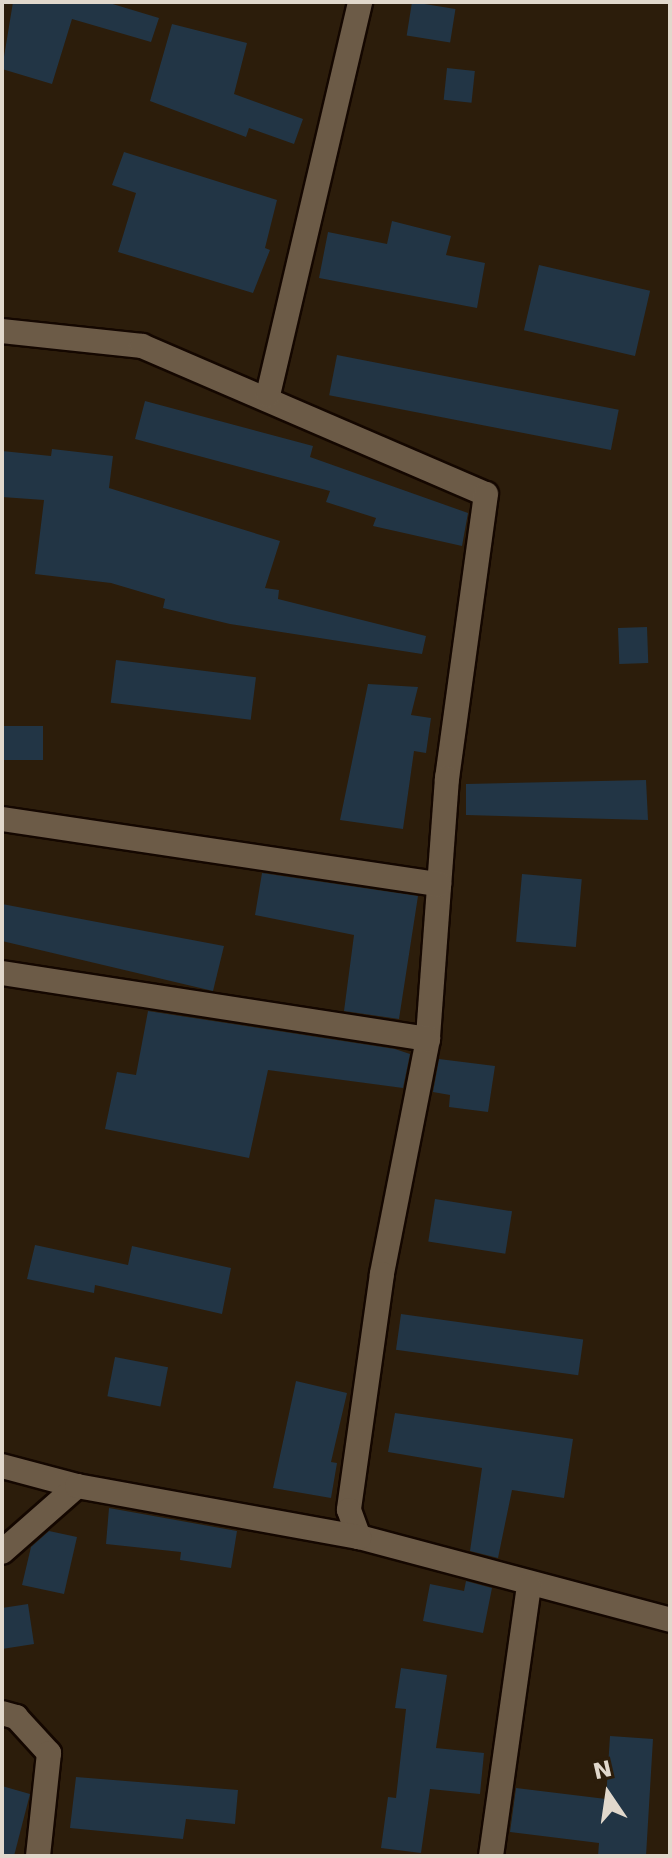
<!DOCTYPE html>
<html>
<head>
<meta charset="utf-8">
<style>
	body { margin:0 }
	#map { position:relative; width:672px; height:1858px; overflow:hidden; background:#2c1d0b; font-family:"DejaVu Sans",sans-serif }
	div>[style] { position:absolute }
	.building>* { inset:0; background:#223545; transform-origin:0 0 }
	.roads { filter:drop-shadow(2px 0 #140700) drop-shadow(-2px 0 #140700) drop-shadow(0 2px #140700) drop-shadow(0 -2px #140700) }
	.minor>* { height:24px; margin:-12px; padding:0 12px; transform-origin:12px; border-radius:12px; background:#6c5b47 }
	span { translate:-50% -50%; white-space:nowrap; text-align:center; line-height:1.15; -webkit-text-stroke:8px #2c1d0b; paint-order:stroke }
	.frame { position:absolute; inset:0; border:4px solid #e1d8cc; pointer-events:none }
	.north { position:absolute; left:568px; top:1754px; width:80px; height:80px; -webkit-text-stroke:6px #2c1d0b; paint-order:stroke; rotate:347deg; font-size:22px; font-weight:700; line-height:32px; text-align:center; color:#e1d8cc }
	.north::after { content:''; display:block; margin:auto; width:28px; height:36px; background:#e1d8cc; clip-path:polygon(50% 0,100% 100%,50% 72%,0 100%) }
</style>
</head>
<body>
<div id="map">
	<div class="building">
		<i style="clip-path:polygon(13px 2px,106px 2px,159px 18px,151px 42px,72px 19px,52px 84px,2px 69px)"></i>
		<i style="left:412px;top:2px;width:44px;height:34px;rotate:9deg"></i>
		<i style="clip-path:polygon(172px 24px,247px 43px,234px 94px,303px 119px,294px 144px,249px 128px,246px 137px,150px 101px)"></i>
		<i style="left:447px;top:68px;width:28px;height:32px;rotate:6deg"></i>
		<i style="clip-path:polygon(124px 152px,277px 200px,265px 248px,270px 250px,253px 293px,118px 252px,136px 193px,112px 185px)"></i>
		<i style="clip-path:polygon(392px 221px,451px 236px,446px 255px,485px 263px,477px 308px,319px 278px,328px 232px,387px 244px)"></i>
		<i style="left:539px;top:265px;width:114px;height:67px;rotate:13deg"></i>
		<i style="left:337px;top:355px;width:287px;height:41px;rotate:11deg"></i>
		<i style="clip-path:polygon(145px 401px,313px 446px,310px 457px,468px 513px,462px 546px,373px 526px,376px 518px,326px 502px,330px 491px,135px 439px)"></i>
		<i style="clip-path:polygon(52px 449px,113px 456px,109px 488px,280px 541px,265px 588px,279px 590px,278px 599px,426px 636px,422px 654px,230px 624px,163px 608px,165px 599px,111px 583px,35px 574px,44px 500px,2px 497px,2px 451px,51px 456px)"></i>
		<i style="left:647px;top:627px;width:36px;height:29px;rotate:88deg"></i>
		<i style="left:116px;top:660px;width:141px;height:43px;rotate:7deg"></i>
		<i style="clip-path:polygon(368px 684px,418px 687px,411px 715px,431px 718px,426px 753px,414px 751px,403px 829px,340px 820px)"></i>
		<i style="left:2px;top:726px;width:41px;height:34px"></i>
		<i style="clip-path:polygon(646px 780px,648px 820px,466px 815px,466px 784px)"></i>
		<i style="clip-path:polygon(262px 873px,418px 896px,399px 1019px,344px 1011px,354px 935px,255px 915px)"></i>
		<i style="left:522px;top:874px;width:60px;height:68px;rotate:5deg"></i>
		<i style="clip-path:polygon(2px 904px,224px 946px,213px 991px,2px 941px)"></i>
		<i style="clip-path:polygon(148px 1011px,395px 1049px,410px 1054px,403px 1088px,268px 1070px,249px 1158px,105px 1129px,117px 1072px,136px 1075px)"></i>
		<i style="clip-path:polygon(439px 1059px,495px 1066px,488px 1112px,449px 1107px,450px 1095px,433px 1092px)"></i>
		<i style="left:435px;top:1199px;width:78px;height:43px;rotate:9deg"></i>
		<i style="clip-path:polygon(35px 1245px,128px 1265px,132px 1246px,231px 1268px,222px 1314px,95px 1285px,94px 1293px,27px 1279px)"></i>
		<i style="left:401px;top:1314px;width:184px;height:36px;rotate:8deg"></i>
		<i style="left:115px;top:1357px;width:54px;height:40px;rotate:11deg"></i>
		<i style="clip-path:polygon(296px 1381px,347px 1393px,331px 1462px,337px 1463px,331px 1498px,273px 1488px)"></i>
		<i style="clip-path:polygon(395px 1413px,573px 1439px,564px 1498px,512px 1490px,498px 1558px,470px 1551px,482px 1468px,388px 1452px)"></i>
		<i style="clip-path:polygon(109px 1508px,237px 1531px,231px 1568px,180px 1560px,181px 1552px,106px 1544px)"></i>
		<i style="clip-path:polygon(49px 1531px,77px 1537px,64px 1594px,22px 1585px,31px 1547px)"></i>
		<i style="clip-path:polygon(466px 1581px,492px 1588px,483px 1633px,423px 1621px,430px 1584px,464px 1591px)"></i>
		<i style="clip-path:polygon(28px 1604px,34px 1644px,2px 1649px,2px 1608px)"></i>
		<i style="clip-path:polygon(401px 1668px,447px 1675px,436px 1748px,484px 1753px,480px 1794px,430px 1789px,421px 1853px,381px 1848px,388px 1797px,396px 1798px,406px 1709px,395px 1708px)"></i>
		<i style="clip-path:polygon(610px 1736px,653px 1739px,646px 1856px,598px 1856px,599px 1843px,510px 1832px,516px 1788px,606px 1799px)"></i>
		<i style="clip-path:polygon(76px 1777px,238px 1790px,235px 1824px,186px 1819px,183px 1839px,70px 1828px)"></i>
		<i style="clip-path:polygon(2px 1786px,30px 1794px,14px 1856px,2px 1856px)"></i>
	</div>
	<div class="roads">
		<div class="minor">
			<i style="left:2px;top:331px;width:141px;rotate:6.1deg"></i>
			<i style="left:142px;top:346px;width:374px;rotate:23.3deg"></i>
			<i style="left:486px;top:494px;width:287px;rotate:97.8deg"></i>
			<i style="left:447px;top:778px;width:262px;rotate:94.2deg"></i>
			<i style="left:428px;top:1039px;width:239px;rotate:101.1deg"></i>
			<i style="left:382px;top:1274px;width:238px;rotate:98deg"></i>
			<i style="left:349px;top:1510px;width:29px;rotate:70deg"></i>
			<i style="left:359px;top:1537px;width:322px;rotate:14.9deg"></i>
			<i style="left:268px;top:395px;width:404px;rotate:-76.8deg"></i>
			<i style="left:2px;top:819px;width:442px;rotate:8.5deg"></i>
			<i style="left:2px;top:973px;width:431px;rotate:8.8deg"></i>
			<i style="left:2px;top:1466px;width:78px;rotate:14.9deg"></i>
			<i style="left:2px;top:1552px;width:100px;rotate:-41.3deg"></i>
			<i style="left:77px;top:1486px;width:287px;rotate:10.3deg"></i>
			<i style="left:2px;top:1713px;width:15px;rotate:16deg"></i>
			<i style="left:16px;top:1717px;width:49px;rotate:47.5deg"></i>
			<i style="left:49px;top:1753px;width:104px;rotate:96.1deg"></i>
			<i style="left:491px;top:1856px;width:273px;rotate:-82deg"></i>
		</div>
	</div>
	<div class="frame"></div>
	<div class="north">N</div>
</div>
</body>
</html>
